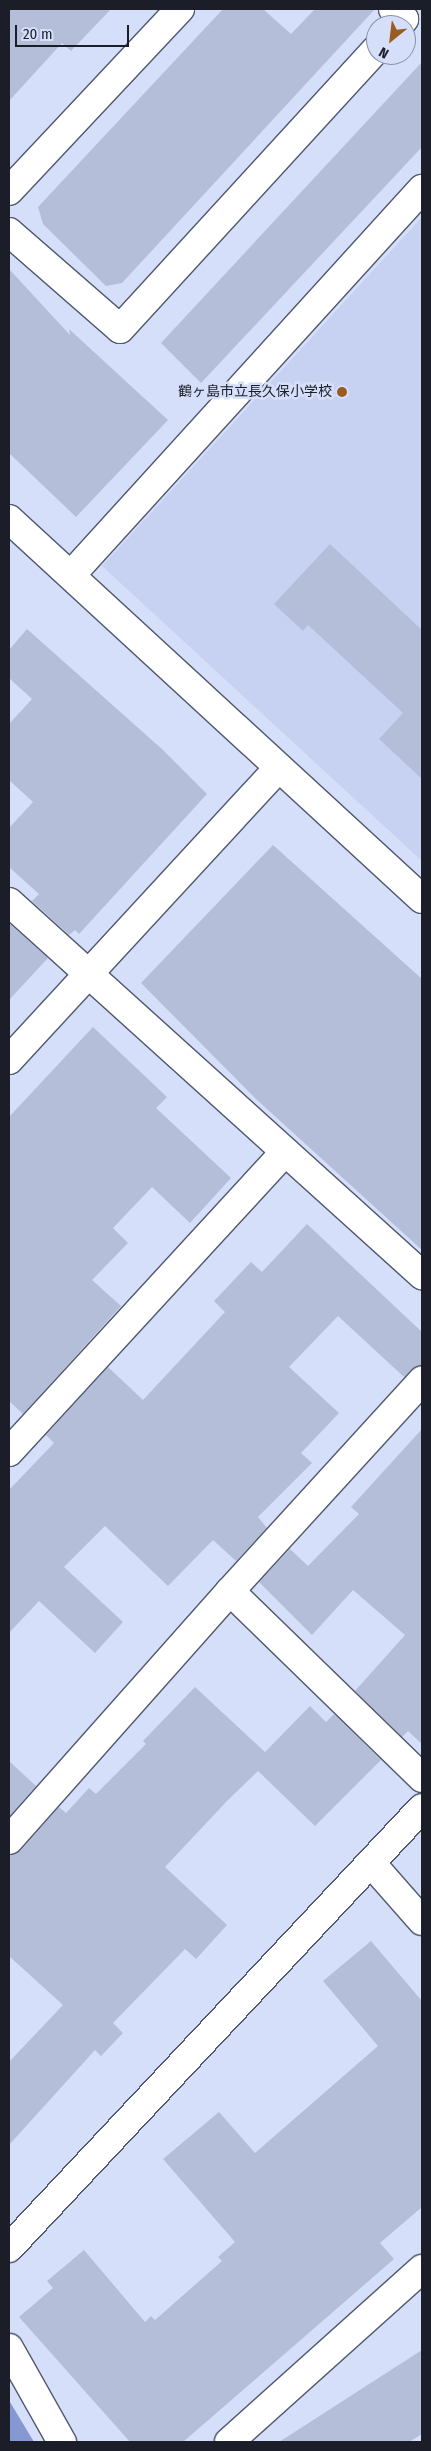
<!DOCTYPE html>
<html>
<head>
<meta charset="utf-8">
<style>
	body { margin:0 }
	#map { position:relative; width:431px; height:2451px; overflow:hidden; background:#d5dff9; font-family:"Fira Sans Condensed","Noto Sans JP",sans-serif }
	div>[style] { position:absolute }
	.built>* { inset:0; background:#c7d2f3 }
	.forest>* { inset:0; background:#8698d1 }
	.building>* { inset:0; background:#b5bed8 }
	.roads { filter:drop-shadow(1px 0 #51596f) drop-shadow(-1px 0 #51596f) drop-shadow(0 1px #51596f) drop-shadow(0 -1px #51596f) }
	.street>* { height:28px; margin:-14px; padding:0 14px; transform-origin:14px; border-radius:14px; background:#fff }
	.secondary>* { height:28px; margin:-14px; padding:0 14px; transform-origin:14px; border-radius:14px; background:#fff }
	.dots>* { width:14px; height:14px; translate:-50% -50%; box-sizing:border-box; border:2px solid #d5dff9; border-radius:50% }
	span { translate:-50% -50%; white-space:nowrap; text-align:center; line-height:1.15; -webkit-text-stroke:5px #d5dff9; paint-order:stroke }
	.poi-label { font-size:14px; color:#1b1e28 }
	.right { translate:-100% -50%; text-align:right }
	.frame { position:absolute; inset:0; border:10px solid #1b1e28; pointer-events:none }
	.north { position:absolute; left:366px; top:15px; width:50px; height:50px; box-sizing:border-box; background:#d5dff9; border:1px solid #8b92a5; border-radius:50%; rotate:209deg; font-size:14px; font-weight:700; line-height:20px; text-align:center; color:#1b1e28 }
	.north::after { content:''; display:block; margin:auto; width:18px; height:22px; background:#995b20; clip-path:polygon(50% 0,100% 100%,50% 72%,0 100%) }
	.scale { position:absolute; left:15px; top:25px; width:114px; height:22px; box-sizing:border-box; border:2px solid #1b1e28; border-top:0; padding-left:6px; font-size:15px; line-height:18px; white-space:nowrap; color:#1b1e28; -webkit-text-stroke:4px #d5dff9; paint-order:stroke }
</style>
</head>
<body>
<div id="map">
	<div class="built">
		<i style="clip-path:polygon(422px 217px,422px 861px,102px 566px)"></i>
	</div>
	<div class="forest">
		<i style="clip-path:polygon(9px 2402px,10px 2402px,34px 2442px,9px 2442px)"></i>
	</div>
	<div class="building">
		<i style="clip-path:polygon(9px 9px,111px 9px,71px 51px,62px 43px,9px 101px)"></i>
		<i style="clip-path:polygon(223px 9px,263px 9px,291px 34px,315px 9px,375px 9px,122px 283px,106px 286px,43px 224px,38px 207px)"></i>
		<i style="clip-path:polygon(422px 62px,422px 147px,201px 383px,161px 343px)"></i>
		<i style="clip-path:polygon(9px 269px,70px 335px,69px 329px,168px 420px,76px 517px,9px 453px)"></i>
		<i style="clip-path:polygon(330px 544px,422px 630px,422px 779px,379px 739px,403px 713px,308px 625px,303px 631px,274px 604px)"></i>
		<i style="clip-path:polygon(27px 629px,163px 750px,207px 794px,79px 934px,75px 930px,69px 935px,32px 901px,39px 894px,9px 867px,9px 828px,33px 802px,9px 780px,9px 724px,32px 699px,9px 678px,9px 650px)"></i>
		<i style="clip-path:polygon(273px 845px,422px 979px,422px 1250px,256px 1099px,141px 983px)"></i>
		<i style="clip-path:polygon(10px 924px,48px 958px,9px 1000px,9px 926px)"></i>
		<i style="clip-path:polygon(93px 1027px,167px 1097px,156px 1108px,231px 1178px,190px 1223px,152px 1187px,113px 1228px,128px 1243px,92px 1280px,121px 1306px,23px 1414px,9px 1401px,9px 1117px)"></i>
		<i style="clip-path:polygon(307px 1224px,422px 1332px,422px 1366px,404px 1377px,338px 1316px,289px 1367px,339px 1413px,301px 1453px,312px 1463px,258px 1517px,267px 1528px,236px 1561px,213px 1540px,168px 1586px,105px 1526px,64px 1567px,123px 1622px,95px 1653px,39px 1601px,9px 1633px,9px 1490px,54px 1443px,46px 1435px,108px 1367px,143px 1400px,225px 1312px,214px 1301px,251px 1262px,262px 1272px)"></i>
		<i style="clip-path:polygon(422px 1429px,422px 1744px,408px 1731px,402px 1737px,355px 1691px,405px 1635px,353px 1590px,312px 1635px,259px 1582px,290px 1549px,308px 1566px,359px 1514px,351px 1507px)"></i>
		<i style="clip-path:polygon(195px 1687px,265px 1752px,310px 1706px,326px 1722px,334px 1714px,381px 1760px,315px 1826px,258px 1771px,227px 1801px,165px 1867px,227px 1925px,196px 1959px,185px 1949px,113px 2023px,123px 2033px,101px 2056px,95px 2050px,9px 2145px,9px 2062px,63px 2005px,9px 1956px,9px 1855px,21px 1850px,59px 1807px,66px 1813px,89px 1788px,96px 1794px,146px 1744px,143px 1741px)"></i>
		<i style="clip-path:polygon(9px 1761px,36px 1786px,9px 1817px)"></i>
		<i style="clip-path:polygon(371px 1941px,422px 2001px,422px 2207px,380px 2243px,394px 2259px,183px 2442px,130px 2442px,19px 2317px,53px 2288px,47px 2281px,84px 2250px,145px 2322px,151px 2316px,155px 2320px,222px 2261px,218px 2257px,235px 2242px,163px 2159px,219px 2112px,255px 2153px,378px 2046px,323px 1981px)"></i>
		<i style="clip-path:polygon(422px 2350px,422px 2434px,409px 2442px,279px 2442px)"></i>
	</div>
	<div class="roads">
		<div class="street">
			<i style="left:393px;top:9px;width:15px;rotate:42deg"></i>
			<i style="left:404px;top:19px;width:8px;rotate:130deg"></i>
			<i style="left:9px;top:191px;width:250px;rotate:-46.8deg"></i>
			<i style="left:9px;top:232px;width:147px;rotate:41.1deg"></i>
			<i style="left:120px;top:329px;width:379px;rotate:-47.5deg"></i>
			<i style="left:9px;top:519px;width:561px;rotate:42.62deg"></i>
			<i style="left:71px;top:575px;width:522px;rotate:-47.72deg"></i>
			<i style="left:9px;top:902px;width:557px;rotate:42.09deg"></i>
			<i style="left:9px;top:1060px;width:397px;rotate:-47.3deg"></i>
			<i style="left:9px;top:1452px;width:408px;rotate:-47.4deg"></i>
			<i style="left:230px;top:1591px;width:268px;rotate:44.2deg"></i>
			<i style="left:9px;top:1840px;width:333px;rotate:-48.4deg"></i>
			<i style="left:230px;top:1591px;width:285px;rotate:-47.6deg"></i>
			<i style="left:371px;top:1863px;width:77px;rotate:48.7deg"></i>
			<i style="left:9px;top:2348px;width:108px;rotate:60.6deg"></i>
			<i style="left:229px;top:2442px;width:259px;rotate:-41.9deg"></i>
		</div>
		<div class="secondary">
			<i style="left:9px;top:2248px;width:603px;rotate:-46.81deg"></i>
		</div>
	</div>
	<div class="dots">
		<i style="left:342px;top:392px;background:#995b20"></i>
	</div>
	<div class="poi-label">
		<span class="right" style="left:332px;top:392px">鶴ヶ島市立長久保小学校</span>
	</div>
	<div class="frame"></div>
	<div class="north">N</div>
	<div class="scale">20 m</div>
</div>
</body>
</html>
